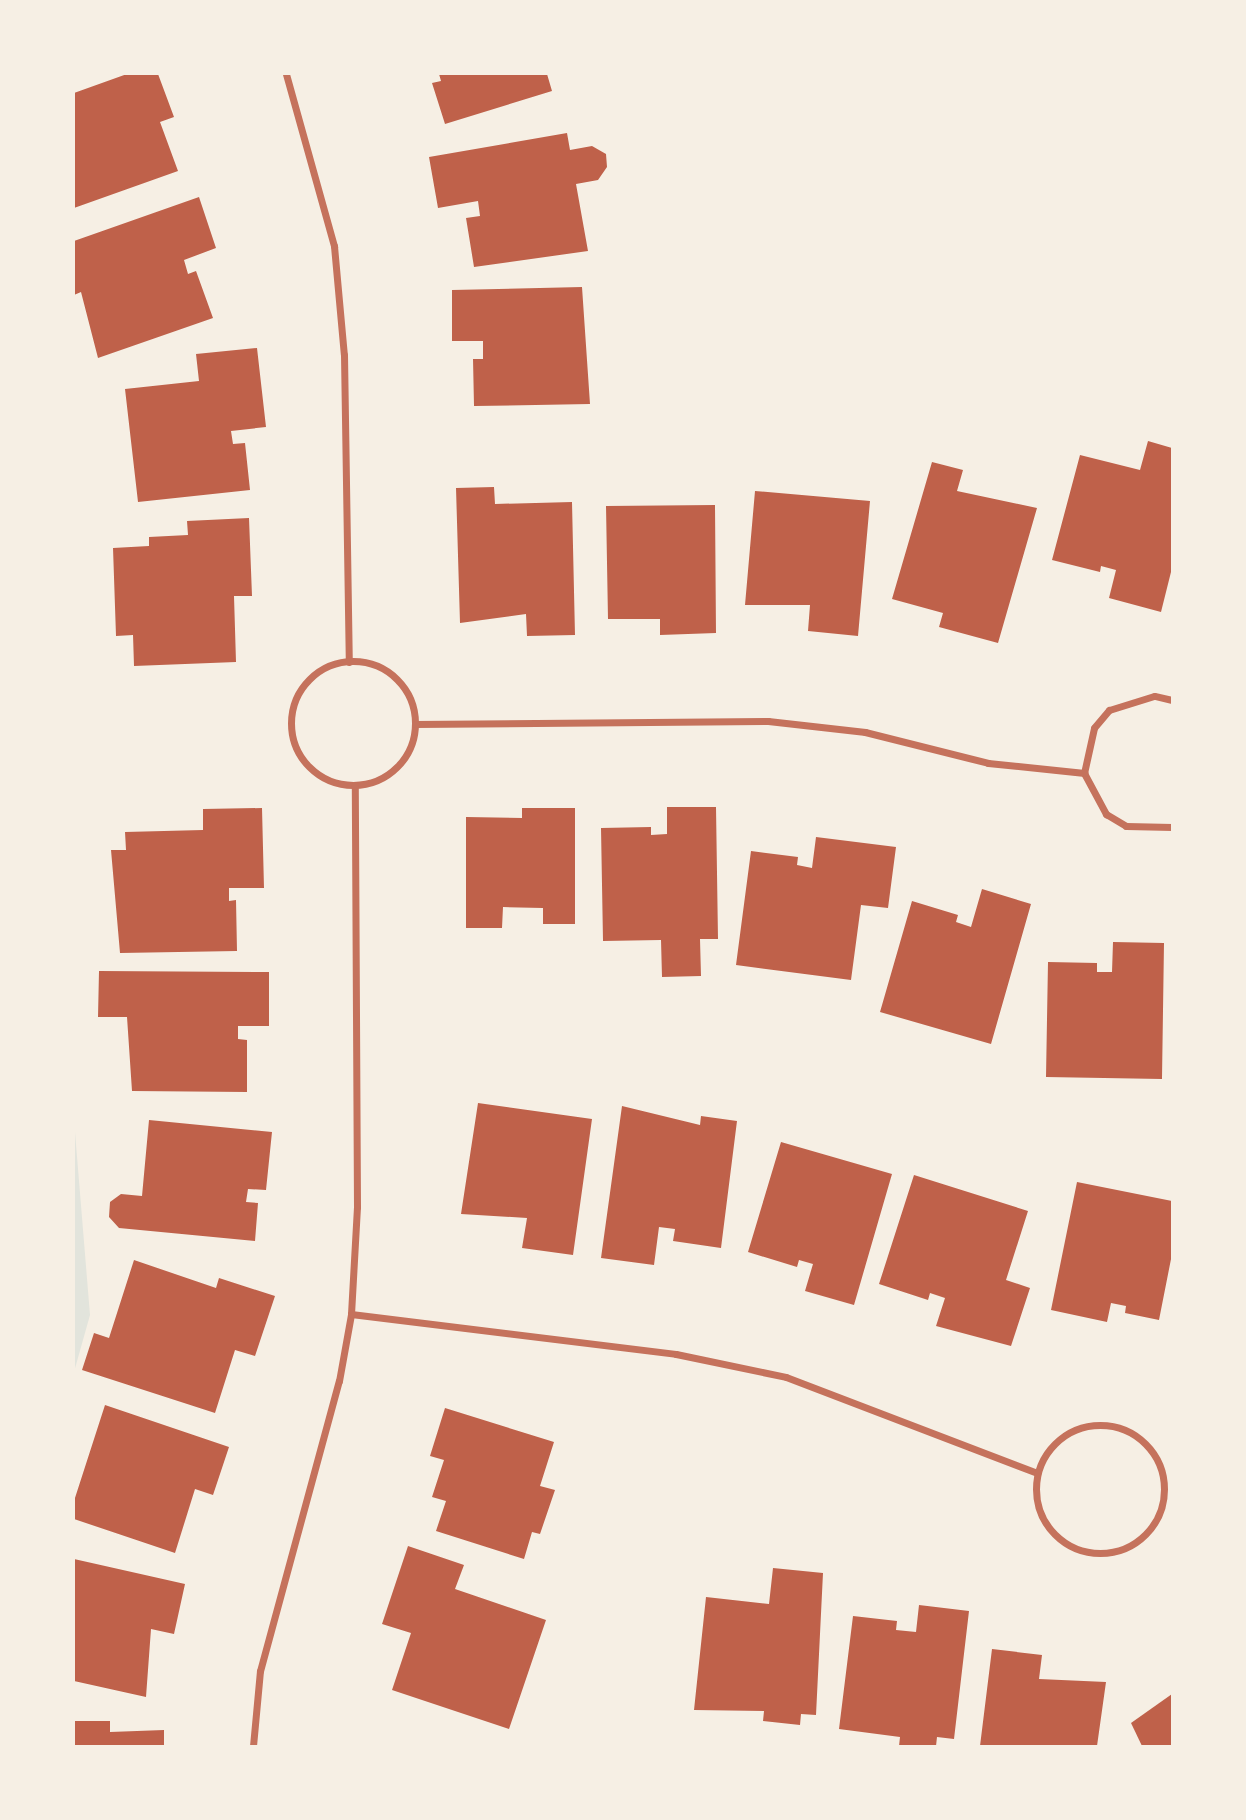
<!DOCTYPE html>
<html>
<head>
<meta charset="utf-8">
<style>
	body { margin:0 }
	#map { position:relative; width:1246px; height:1820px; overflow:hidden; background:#f6efe4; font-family:Inter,sans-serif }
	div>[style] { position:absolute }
	.green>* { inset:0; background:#e2e4dc }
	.building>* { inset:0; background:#bf614a }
	.minor>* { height:7px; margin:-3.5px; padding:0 3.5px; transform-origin:3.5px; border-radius:3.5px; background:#c5725c }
	.minor>.ring { margin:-3.5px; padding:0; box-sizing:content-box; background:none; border:7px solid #c5725c; border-radius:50% }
	span { translate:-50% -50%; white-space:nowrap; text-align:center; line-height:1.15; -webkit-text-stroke:7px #f6efe4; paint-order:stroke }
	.frame { position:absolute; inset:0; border:75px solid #f6efe4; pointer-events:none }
</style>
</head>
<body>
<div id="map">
	<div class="green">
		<i style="clip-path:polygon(74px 1120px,90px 1315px,74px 1372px)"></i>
	</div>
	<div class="building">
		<i style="clip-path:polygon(127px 74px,158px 74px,174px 117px,160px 122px,178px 171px,74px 208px,74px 93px)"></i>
		<i style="clip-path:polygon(439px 74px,547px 74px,552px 91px,445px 124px,432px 83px,441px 81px)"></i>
		<i style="clip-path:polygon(567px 133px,570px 150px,592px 146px,606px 154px,607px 167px,598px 180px,576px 184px,588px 251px,474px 267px,466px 218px,480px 216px,478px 201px,438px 208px,429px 157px)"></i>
		<i style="clip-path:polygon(199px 197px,216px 248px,184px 260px,188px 274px,196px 271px,213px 318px,98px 358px,81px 292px,74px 295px,74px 241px)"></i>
		<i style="clip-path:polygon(582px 287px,590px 404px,474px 406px,473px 359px,483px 359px,483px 341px,452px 341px,452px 290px)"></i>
		<i style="clip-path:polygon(257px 348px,266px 427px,231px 431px,233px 444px,245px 443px,250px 490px,138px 502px,125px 389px,199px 381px,196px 354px)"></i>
		<i style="clip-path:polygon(1148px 441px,1172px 448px,1172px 568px,1161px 612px,1109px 598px,1116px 570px,1101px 566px,1100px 572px,1052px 560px,1080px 455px,1140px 470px)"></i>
		<i style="clip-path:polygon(932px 462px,963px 470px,957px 491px,1037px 508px,998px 643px,939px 627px,943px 613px,892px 599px)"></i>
		<i style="clip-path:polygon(494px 487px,495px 504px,572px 502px,575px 635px,527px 636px,526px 614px,460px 623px,456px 488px)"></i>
		<i style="clip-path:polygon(755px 491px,870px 501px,858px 636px,808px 631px,810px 605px,745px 605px)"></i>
		<i style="clip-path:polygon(715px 505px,716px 633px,660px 635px,660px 619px,608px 619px,606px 506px)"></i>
		<i style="clip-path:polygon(249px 518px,252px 596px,234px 596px,236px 662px,134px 666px,133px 635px,116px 636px,113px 548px,149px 546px,149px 537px,188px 535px,187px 521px)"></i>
		<i style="clip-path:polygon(667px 807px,716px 807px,718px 939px,700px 939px,701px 976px,662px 977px,661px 940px,603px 941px,601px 828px,651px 827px,651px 835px,667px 834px)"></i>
		<i style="clip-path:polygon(262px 808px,264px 888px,229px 888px,229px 901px,236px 900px,237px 951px,120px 953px,111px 850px,126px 850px,125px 832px,203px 830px,203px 809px)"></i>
		<i style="clip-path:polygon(522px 808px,575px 808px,575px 924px,543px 924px,543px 908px,503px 907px,502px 928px,466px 928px,466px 817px,522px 818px)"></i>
		<i style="clip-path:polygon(816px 837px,896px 847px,888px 908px,861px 905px,851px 980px,736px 965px,751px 851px,798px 857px,797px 865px,812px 868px)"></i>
		<i style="clip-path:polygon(982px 889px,1031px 904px,991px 1044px,880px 1012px,912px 901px,958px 915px,956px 922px,971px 927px)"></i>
		<i style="clip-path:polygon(1113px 942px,1164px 943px,1162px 1079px,1046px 1077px,1048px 962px,1097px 963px,1097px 972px,1112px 972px)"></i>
		<i style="clip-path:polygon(99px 971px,269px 972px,269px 1026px,238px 1026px,238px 1039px,247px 1040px,247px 1092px,132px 1091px,127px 1017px,98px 1017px)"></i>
		<i style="clip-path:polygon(478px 1103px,592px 1119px,573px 1255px,522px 1248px,527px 1218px,461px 1214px)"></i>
		<i style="clip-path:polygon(622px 1106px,700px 1125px,701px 1116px,737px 1121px,721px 1248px,673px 1241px,675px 1229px,659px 1227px,654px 1265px,601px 1258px)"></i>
		<i style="clip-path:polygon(149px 1120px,272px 1132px,266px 1190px,248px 1189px,246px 1202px,258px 1203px,255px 1241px,119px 1228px,109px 1217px,110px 1202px,121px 1194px,142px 1196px)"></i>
		<i style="clip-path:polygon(781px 1142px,892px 1174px,854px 1305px,805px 1291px,813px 1264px,799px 1260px,797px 1267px,748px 1252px)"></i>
		<i style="clip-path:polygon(914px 1175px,1028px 1211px,1006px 1280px,1030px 1288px,1011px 1346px,936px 1326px,945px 1298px,930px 1293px,928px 1300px,879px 1284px)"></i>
		<i style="clip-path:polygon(1077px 1182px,1172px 1201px,1172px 1254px,1159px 1320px,1125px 1313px,1126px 1306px,1111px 1303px,1107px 1322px,1051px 1310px)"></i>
		<i style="clip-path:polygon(134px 1260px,216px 1288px,219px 1278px,275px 1296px,255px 1356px,235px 1350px,215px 1413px,82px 1370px,94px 1333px,109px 1338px)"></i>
		<i style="clip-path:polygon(105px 1405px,229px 1447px,213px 1495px,195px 1489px,175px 1553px,74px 1519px,74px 1501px)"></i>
		<i style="clip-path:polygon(445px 1408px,554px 1442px,540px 1486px,555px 1490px,540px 1534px,532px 1532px,524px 1559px,436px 1531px,446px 1501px,432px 1497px,444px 1460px,430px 1456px)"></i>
		<i style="clip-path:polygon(408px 1546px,464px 1565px,455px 1589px,546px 1620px,509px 1729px,392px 1690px,411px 1633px,382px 1624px)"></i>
		<i style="clip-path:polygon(74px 1559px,185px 1584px,174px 1634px,151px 1629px,146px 1697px,74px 1681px)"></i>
		<i style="clip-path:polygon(773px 1568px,823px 1573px,816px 1715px,801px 1714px,800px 1725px,763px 1721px,764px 1711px,694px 1710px,706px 1597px,769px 1604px)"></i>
		<i style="clip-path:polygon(919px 1605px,969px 1611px,954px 1739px,937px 1737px,936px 1746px,899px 1746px,900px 1737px,839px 1729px,853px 1616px,897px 1621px,896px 1630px,916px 1632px)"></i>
		<i style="clip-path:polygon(992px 1649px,1042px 1655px,1039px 1679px,1106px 1682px,1097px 1746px,980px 1746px)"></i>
		<i style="clip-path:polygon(1172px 1694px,1172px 1746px,1142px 1746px,1131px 1723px)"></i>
		<i style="clip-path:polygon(74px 1721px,110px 1721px,110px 1732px,164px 1730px,164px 1746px,74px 1746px)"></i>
	</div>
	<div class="minor">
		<i style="left:286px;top:74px;width:179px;rotate:74.4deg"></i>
		<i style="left:334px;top:246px;width:109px;rotate:84.8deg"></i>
		<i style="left:344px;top:355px;width:307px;rotate:89.1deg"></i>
		<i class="ring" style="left:291px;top:661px;width:117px;height:117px"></i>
		<i style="left:1172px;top:700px;width:18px;rotate:-167deg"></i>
		<i style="left:1154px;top:696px;width:47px;rotate:162.7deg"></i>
		<i style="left:1109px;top:710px;width:23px;rotate:130deg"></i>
		<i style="left:1094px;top:728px;width:46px;rotate:102.5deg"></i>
		<i style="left:1084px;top:773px;width:47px;rotate:61.8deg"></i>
		<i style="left:1106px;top:814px;width:23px;rotate:31deg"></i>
		<i style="left:1126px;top:826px;width:46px;rotate:1.2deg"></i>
		<i style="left:415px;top:724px;width:353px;rotate:-0.5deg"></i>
		<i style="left:768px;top:721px;width:98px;rotate:6.5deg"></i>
		<i style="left:865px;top:732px;width:127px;rotate:14.1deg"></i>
		<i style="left:988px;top:763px;width:97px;rotate:5.9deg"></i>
		<i style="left:351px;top:1314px;width:327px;rotate:7deg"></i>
		<i style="left:676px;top:1354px;width:112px;rotate:11.8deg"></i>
		<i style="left:786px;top:1377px;width:269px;rotate:20.9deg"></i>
		<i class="ring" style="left:1036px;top:1425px;width:121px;height:121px"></i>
		<i style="left:253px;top:1746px;width:75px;rotate:-84.7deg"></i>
		<i style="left:260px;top:1671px;width:301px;rotate:-74.8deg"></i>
		<i style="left:339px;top:1381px;width:68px;rotate:-79.8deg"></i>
		<i style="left:351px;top:1314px;width:107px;rotate:-86.8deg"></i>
		<i style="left:357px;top:1207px;width:422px;rotate:-90.3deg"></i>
	</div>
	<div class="frame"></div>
</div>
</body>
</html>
